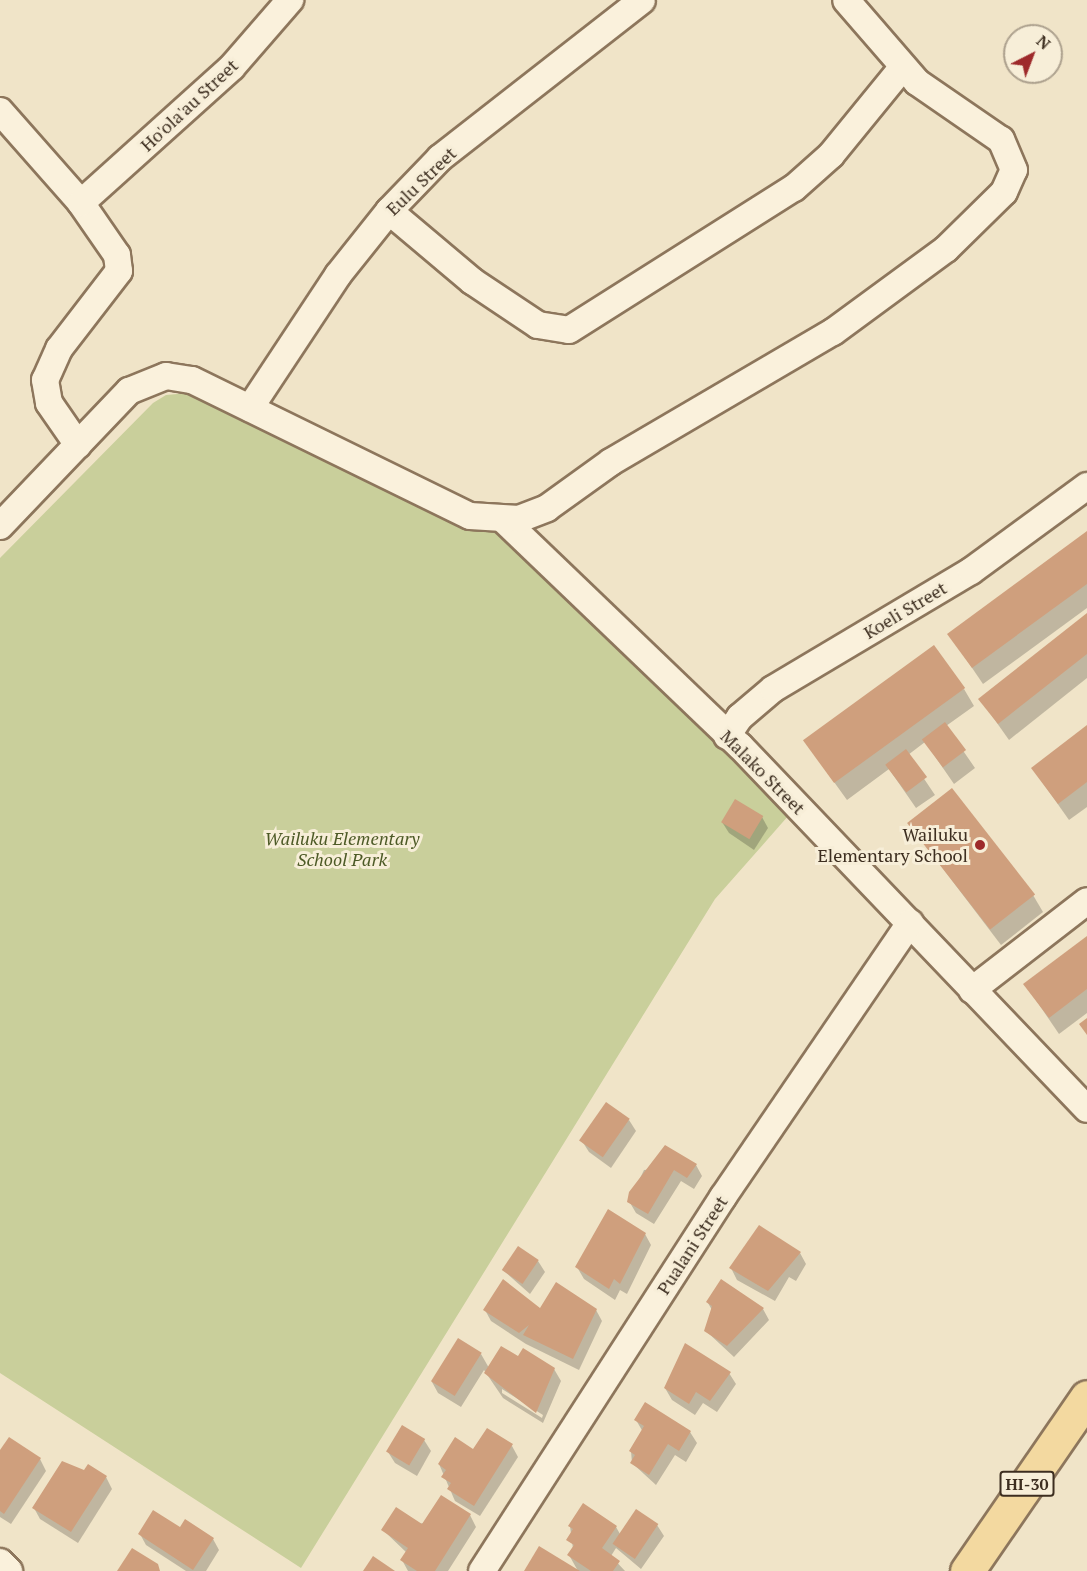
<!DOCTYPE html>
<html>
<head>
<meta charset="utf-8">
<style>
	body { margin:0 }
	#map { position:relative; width:1087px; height:1571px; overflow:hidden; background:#f0e4c8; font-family:"PT Serif",serif }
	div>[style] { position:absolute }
	.green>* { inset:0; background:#c9cf9b }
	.shadow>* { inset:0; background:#0003 }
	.building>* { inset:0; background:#cf9f7d; transform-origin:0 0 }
	.roads { filter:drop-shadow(2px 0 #8d765c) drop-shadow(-2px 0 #8d765c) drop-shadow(0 2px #8d765c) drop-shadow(0 -2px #8d765c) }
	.minor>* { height:26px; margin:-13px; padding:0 13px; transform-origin:13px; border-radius:13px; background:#faf1dc }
	.primary>* { height:33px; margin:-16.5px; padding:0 16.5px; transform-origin:16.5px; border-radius:16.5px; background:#f3d9a0 }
	.dots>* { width:16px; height:16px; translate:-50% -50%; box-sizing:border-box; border:3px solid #f7eed8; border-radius:50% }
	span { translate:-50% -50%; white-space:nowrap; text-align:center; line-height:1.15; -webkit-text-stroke:6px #f7eed8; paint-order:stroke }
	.shield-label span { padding:2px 4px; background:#f7eed8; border:2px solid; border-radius:4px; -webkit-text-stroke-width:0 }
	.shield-label { font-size:16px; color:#3d2e20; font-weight:700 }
	.street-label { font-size:18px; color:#3d2e20 }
	.poi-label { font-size:18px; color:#3d2e20 }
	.right { translate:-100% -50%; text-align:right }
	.park-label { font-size:18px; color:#4d5a26; font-style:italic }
	.north { position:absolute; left:1003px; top:24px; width:60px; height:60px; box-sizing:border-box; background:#f7eed8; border:2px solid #ada18e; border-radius:50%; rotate:42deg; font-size:16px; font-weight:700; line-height:24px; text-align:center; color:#3d2e20 }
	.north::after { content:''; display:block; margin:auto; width:21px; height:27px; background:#9e2a2b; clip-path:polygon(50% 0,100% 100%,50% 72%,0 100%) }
</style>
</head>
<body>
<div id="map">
	<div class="green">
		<i style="clip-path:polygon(200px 392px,512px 531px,789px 815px,715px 899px,301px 1568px,0 1373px,0 558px,153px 403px,166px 395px)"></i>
	</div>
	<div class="shadow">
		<i style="clip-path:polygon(1087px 533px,1087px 608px,983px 684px,949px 634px)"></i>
		<i style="clip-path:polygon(1087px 615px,1087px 678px,1009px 740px,980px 699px)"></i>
		<i style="clip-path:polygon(964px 689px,974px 706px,946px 726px,975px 768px,954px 784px,925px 742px,908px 755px,935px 795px,916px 808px,889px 769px,847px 800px,806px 743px)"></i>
		<i style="clip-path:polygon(1087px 727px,1087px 807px,1069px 820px,1033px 769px)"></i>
		<i style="clip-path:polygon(762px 817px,768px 828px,754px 850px,729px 833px,722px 822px)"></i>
		<i style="clip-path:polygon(909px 824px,1033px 895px,1043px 912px,1001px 945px)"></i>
		<i style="clip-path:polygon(1087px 938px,1087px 1013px,1059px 1034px,1025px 984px)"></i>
		<i style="clip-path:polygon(629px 1120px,636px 1131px,611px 1168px,589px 1152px,582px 1141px)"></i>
		<i style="clip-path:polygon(696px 1165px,702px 1176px,694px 1189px,681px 1181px,654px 1224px,636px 1213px,629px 1201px,644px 1170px)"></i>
		<i style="clip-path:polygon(645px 1234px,651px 1245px,627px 1294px,620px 1290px,615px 1300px,584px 1279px,577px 1267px)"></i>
		<i style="clip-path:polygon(800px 1253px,806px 1264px,796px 1281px,789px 1277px,775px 1301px,737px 1280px,731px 1268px)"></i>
		<i style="clip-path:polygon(538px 1261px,545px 1272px,530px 1294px,503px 1270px)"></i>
		<i style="clip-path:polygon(708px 1303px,763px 1309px,769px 1320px,734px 1357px,706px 1331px,712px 1310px)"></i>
		<i style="clip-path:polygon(485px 1310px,596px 1310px,602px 1321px,579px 1370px,526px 1344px,491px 1321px)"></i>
		<i style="clip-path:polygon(evenodd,481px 1354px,489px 1368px,518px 1358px,554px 1369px,561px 1381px,543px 1423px,503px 1398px,484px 1370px,461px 1407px,438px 1393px,432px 1382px,481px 1354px,502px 1389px,543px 1415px,542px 1418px,502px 1393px,502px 1389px)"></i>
		<i style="clip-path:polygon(729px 1373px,736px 1384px,717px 1412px,703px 1403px,695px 1415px,672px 1400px,665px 1388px)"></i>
		<i style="clip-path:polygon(636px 1420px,690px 1432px,697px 1443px,686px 1462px,675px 1455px,656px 1485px,632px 1463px,631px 1451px,643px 1432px)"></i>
		<i style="clip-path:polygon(424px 1440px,431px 1451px,417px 1476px,395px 1463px,388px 1452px)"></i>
		<i style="clip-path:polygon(512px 1446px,518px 1457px,480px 1516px,455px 1501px,439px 1464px)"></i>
		<i style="clip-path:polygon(0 1453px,40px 1459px,46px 1471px,11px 1524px,0 1517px)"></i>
		<i style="clip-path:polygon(106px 1477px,112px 1489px,78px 1543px,40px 1519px,34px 1508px)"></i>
		<i style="clip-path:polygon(470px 1515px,476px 1527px,448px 1571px,408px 1571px,402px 1560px,407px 1553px,383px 1530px)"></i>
		<i style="clip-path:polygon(657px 1525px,664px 1536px,641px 1569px,616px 1548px,611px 1556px,625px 1571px,578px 1571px,569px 1555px,573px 1549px,570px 1526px,616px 1527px,620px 1534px)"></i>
		<i style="clip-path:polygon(180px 1529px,213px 1539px,219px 1550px,206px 1571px,186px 1571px,146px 1545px,140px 1534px)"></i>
	</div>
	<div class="building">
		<i style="clip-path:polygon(1087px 531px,1087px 584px,972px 668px,947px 634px)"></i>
		<i style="clip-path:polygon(1087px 613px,1087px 654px,998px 724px,978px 699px)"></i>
		<i style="left:934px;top:645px;width:53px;height:162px;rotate:54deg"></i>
		<i style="left:945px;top:722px;width:35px;height:29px;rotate:53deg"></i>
		<i style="clip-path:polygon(1087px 725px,1087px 782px,1058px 804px,1031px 768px)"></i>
		<i style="left:906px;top:749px;width:35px;height:26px;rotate:53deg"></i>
		<i style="left:952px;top:788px;width:135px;height:57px;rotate:52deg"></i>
		<i style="left:735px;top:799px;width:33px;height:27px;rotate:31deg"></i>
		<i style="clip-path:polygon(1087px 936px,1087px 989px,1049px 1018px,1023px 984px)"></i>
		<i style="clip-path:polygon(1087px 1018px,1087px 1035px,1079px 1024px)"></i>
		<i style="left:606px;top:1102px;width:29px;height:47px;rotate:35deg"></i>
		<i style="clip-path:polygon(665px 1145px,697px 1164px,687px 1178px,674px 1170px,648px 1214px,627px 1202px,629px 1192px)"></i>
		<i style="clip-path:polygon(608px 1209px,646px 1233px,620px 1284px,614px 1279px,609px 1289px,575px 1267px)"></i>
		<i style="clip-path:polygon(759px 1225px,801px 1252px,768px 1291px,729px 1268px)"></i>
		<i style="left:518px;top:1246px;width:25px;height:29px;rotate:34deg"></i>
		<i style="clip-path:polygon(503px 1279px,540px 1308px,556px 1282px,597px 1309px,573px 1359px,523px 1335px,529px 1325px,519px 1333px,483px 1310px)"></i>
		<i style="clip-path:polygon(721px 1279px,764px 1308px,727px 1346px,704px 1331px,712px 1306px,706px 1302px)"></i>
		<i style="left:458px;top:1338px;width:28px;height:51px;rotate:32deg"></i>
		<i style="clip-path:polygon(685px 1343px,731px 1372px,710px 1401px,696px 1392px,689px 1404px,664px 1388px)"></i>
		<i style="clip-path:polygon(501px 1346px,518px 1356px,523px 1348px,555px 1368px,536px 1413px,484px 1373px)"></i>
		<i style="clip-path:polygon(645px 1402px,691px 1431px,679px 1451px,668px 1444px,649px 1475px,630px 1463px,635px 1455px,629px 1451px,644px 1426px,634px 1420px)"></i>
		<i style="left:402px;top:1425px;width:27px;height:31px;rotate:31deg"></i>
		<i style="clip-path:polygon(487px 1428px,513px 1444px,474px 1506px,447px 1489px,451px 1483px,441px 1477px,446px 1470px,438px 1464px,455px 1437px,473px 1449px)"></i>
		<i style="clip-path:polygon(9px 1437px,41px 1458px,4px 1514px,0 1511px,0 1450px)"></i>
		<i style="clip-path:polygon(62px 1461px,84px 1470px,88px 1464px,107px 1476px,71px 1532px,32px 1508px)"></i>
		<i style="clip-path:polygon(441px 1495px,471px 1514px,435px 1571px,417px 1571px,400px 1560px,408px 1548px,381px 1530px,396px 1507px,422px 1524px)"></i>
		<i style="clip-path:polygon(583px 1503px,617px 1526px,602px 1548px,620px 1561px,613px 1571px,591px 1571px,567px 1555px,574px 1545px,566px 1540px,573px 1529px,568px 1526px)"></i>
		<i style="left:636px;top:1509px;width:27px;height:42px;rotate:34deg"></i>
		<i style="clip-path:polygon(153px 1510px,180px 1527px,185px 1519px,214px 1538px,193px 1570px,138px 1534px)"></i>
		<i style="clip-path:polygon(539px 1546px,580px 1571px,524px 1571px)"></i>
		<i style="clip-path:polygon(132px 1548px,158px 1564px,160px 1571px,117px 1571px)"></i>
		<i style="clip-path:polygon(373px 1556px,395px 1571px,363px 1571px)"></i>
	</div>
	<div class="roads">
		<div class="minor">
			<i style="left:0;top:111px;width:123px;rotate:48.6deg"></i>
			<i style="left:81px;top:203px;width:63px;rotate:55.3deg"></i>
			<i style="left:117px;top:255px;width:16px;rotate:83deg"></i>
			<i style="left:119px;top:271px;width:98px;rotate:127.6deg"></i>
			<i style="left:59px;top:349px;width:34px;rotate:114deg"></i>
			<i style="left:45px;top:380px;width:23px;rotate:80deg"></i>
			<i style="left:49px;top:403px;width:51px;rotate:55.4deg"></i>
			<i style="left:81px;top:203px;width:203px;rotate:-42deg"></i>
			<i style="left:232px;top:67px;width:89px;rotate:-49.1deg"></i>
			<i style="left:389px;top:211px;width:109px;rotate:40.1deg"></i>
			<i style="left:472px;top:281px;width:79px;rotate:33.7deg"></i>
			<i style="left:538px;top:325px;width:31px;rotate:9deg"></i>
			<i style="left:569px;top:330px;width:266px;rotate:-32.3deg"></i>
			<i style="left:794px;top:188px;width:50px;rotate:-41.7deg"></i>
			<i style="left:831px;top:155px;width:112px;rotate:-50.8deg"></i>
			<i style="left:250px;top:408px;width:159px;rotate:-56.5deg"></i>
			<i style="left:338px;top:275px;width:82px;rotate:-51.4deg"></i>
			<i style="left:389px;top:211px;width:74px;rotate:-46.1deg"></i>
			<i style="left:440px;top:158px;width:256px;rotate:-38deg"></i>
			<i style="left:505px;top:521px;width:325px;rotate:43.8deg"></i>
			<i style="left:740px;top:746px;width:502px;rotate:46.29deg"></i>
			<i style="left:0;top:526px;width:187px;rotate:-46.3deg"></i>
			<i style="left:129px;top:391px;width:40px;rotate:-22deg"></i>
			<i style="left:166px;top:376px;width:26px;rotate:9deg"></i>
			<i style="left:192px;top:380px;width:309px;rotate:26.1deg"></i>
			<i style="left:470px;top:516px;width:49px;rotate:3.5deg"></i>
			<i style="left:519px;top:519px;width:30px;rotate:-21deg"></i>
			<i style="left:547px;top:508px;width:79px;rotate:-35.7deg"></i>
			<i style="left:611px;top:462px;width:257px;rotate:-30.4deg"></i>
			<i style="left:833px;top:332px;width:140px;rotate:-36.3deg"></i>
			<i style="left:946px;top:249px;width:81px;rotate:-44.5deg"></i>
			<i style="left:1004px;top:192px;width:24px;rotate:-66deg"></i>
			<i style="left:1014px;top:170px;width:33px;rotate:-113deg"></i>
			<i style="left:1001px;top:140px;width:102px;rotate:-145.4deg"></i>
			<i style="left:917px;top:82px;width:108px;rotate:-130.9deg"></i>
			<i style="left:727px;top:736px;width:23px;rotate:-56deg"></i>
			<i style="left:740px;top:717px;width:43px;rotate:-40.3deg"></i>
			<i style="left:773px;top:689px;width:230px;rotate:-30.8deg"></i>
			<i style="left:971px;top:571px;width:144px;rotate:-36.2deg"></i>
			<i style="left:972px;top:990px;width:145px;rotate:-37.7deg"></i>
			<i style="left:0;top:1562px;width:13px;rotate:45deg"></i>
			<i style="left:482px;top:1571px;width:445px;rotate:-57.2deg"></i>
			<i style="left:723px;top:1197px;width:332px;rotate:-55.7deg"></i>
		</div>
		<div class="primary">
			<i style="left:967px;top:1571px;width:211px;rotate:-55.4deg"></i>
		</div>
	</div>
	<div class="dots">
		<i style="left:980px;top:845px;background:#9e2a2b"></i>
	</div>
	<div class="shield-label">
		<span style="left:1027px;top:1484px">HI-30</span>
	</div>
	<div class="street-label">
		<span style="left:189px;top:105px;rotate:-43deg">Ho'ola'au Street</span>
		<span style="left:421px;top:181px;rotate:-44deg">Eulu Street</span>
		<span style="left:905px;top:610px;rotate:-31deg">Koeli Street</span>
		<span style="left:763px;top:772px;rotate:45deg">Malako Street</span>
		<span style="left:692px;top:1245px;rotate:-57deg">Pualani Street</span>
	</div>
	<div class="poi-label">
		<span class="right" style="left:968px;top:845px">Wailuku<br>Elementary School</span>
	</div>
	<div class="park-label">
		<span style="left:342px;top:849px">Wailuku Elementary<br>School Park</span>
	</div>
	<div class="north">N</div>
</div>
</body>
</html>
